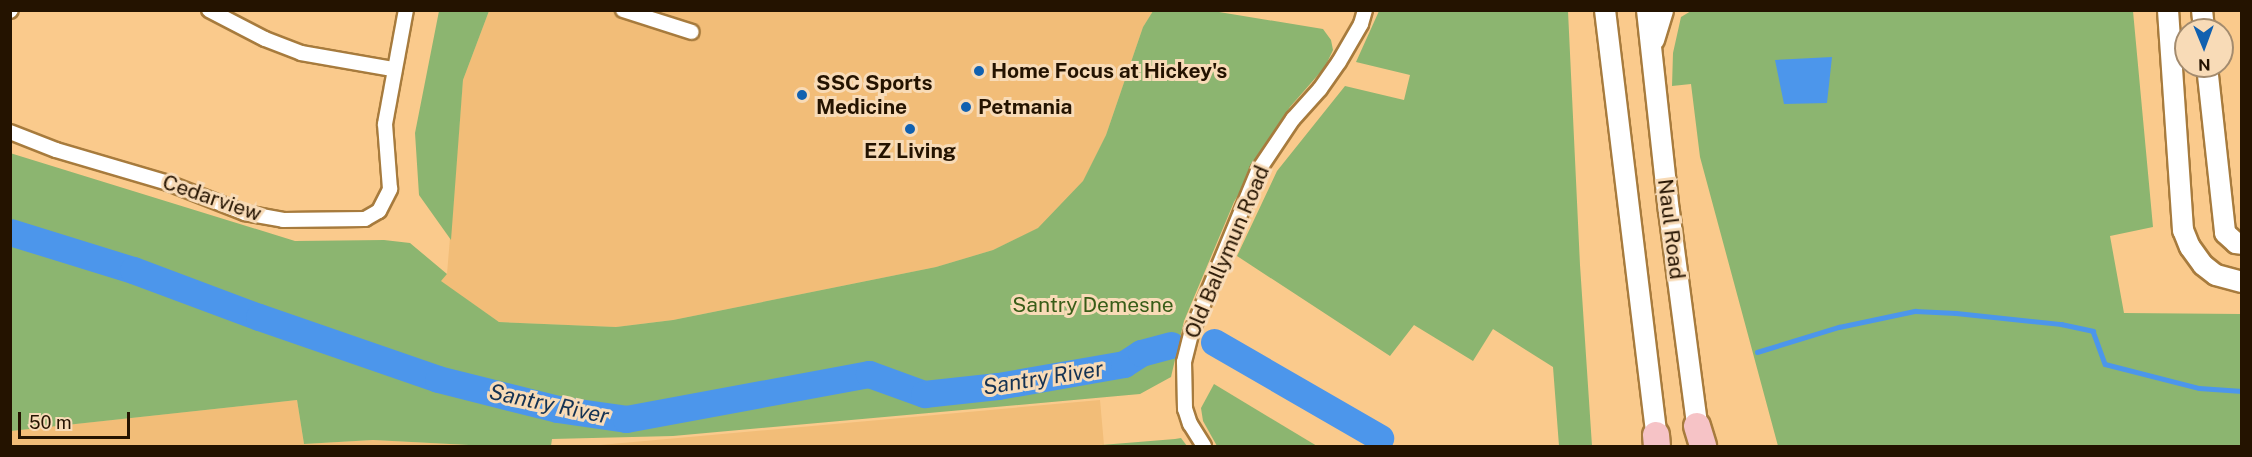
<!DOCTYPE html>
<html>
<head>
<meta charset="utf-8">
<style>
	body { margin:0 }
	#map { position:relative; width:2252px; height:457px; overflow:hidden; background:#faca8c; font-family:"Public Sans",sans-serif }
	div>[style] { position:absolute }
	.built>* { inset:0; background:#f2bd78 }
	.green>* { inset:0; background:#8cb570 }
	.water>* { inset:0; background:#4c96eb }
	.stream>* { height:4.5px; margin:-2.25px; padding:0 2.25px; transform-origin:2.25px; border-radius:2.25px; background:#4c96eb }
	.river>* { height:27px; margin:-13.5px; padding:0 13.5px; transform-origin:13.5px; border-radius:13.5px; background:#4c96eb }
	.roads { filter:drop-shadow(2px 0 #a77b3d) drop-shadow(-2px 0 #a77b3d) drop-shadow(0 2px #a77b3d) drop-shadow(0 -2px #a77b3d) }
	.minor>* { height:14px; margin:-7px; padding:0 7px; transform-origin:7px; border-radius:7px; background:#fff }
	.secondary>* { height:20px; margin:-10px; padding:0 10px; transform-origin:10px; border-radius:10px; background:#fff }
	.motorway>* { height:26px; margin:-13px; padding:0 13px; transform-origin:13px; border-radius:13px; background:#f6c3c6 }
	.dots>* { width:16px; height:16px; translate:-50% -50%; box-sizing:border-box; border:3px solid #f8dbb7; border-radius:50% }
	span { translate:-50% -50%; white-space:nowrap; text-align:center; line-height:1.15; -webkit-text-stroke:6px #f8dbb7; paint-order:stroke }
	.poi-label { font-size:21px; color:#241300; font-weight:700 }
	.left { translate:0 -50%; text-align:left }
	.street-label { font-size:21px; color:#241300 }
	.park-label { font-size:21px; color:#385d18 }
	.water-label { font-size:22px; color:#143253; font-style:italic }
	.frame { position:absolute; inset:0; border:12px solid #241300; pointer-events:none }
	.north { position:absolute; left:2174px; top:18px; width:60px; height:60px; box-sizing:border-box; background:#f8dbb7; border:2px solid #a38b6e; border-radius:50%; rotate:179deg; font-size:16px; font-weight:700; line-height:24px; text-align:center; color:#241300 }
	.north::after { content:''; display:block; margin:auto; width:21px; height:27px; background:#1161b0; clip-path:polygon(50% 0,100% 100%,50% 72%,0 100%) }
	.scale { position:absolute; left:18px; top:412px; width:112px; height:27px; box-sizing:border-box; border:3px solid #241300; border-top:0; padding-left:8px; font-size:18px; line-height:21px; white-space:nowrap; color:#241300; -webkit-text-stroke:4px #f8dbb7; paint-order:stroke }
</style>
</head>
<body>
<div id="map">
	<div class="built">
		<i style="clip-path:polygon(489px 11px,1153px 11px,1143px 27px,1106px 135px,1083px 182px,1039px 228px,993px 250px,936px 267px,673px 320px,616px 327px,499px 322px,440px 281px,447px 274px,463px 80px)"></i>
		<i style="clip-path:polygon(297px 400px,304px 444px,373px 440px,488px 446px,11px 446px,10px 431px)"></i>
		<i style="clip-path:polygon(1100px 400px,1104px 445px,589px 446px)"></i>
	</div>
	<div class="green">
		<i style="clip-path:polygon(439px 11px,489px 11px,463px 80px,451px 240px,419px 195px,415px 133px)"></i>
		<i style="clip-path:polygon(1153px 11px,1213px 11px,1323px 29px,1331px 40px,1333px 50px,1325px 67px,1290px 107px,1234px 202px,1184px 321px,1171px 377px,1140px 394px,673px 436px,552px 439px,551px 446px,488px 446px,373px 440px,304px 444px,297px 400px,11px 431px,10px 153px,295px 241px,384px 240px,410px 243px,447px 274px,441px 281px,499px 322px,616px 327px,673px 320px,936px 267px,993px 250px,1038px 228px,1083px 181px,1106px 135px,1143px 27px)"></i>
		<i style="clip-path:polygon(1379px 11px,1568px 11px,1580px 265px,1592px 446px,1559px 446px,1553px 367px,1493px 329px,1473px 361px,1414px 325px,1390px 356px,1237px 256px,1277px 171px,1345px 86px,1404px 100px,1410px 75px,1356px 62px)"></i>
		<i style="clip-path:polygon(1691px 11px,2133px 11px,2153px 227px,2110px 236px,2124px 313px,2241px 314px,2241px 446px,1778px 446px,1700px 157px,1691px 84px,1672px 86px,1673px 53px,1681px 17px)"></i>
		<i style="clip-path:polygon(1214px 384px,1317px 446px,1217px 446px,1203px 421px,1201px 408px)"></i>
		<i style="clip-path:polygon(1181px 438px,1187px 446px,1089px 446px,1175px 439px)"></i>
	</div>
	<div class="water">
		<i style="clip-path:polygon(1832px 57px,1827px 103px,1784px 104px,1775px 60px)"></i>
	</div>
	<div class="stream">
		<i style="left:1757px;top:352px;width:86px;rotate:-17deg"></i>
		<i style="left:1839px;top:327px;width:78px;rotate:-11.9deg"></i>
		<i style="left:1915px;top:311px;width:41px;rotate:2.8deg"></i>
		<i style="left:1956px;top:313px;width:106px;rotate:6deg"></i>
		<i style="left:2061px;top:324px;width:33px;rotate:12deg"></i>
		<i style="left:2093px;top:331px;width:35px;rotate:70deg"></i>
		<i style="left:2105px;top:364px;width:97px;rotate:14.3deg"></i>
		<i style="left:2199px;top:388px;width:43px;rotate:4deg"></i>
	</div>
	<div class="river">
		<i style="left:10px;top:232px;width:129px;rotate:17.2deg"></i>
		<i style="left:133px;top:270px;width:134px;rotate:20.5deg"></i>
		<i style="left:259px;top:317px;width:189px;rotate:19.1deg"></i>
		<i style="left:438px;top:379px;width:123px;rotate:14.1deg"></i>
		<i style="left:557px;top:409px;width:70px;rotate:8.2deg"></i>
		<i style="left:626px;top:419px;width:247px;rotate:-10.5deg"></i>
		<i style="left:869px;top:374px;width:59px;rotate:20deg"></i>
		<i style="left:924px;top:394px;width:74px;rotate:-6.2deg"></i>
		<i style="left:998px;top:386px;width:128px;rotate:-9.9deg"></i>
		<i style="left:1124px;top:364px;width:20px;rotate:-33deg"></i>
		<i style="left:1141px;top:353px;width:31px;rotate:-15deg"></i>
		<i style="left:1214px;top:342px;width:192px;rotate:30deg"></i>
	</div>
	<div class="roads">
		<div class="minor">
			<i style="left:209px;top:10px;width:63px;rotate:27.4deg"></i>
			<i style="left:265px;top:39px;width:39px;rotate:21deg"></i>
			<i style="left:301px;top:53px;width:93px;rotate:9.9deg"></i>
			<i style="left:623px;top:10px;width:72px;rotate:17.7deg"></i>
			<i style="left:10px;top:11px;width:1px;rotate:-45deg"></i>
			<i style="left:10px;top:132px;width:49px;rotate:21.4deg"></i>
			<i style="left:56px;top:150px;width:117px;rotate:16.4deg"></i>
			<i style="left:168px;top:183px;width:83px;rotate:21.3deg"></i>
			<i style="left:245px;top:213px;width:39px;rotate:10deg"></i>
			<i style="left:283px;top:220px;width:82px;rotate:-0.7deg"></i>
			<i style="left:365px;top:219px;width:16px;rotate:-30deg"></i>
			<i style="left:379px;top:211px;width:25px;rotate:-63deg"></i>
			<i style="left:390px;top:189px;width:65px;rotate:-94.4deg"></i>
			<i style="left:385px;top:124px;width:116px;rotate:-79.6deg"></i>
			<i style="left:1204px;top:446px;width:26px;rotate:-122deg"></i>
			<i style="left:1190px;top:424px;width:16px;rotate:-108deg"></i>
			<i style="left:1185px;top:409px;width:47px;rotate:-91.2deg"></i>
			<i style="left:1184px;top:362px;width:32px;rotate:-76deg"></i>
			<i style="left:1192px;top:331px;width:173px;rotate:-67.6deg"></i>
			<i style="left:1258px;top:171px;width:63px;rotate:-56.1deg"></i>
			<i style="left:1293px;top:119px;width:40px;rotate:-48deg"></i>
			<i style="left:1320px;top:89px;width:33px;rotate:-55deg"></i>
			<i style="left:1339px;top:62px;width:44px;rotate:-59.9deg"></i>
			<i style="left:1361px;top:24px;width:15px;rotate:-74deg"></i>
		</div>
		<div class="secondary">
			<i style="left:1605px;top:10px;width:439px;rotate:83.1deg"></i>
			<i style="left:1647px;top:10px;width:202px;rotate:83.8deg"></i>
			<i style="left:1669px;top:211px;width:229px;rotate:82.5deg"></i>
			<i style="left:2168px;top:10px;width:221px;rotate:86.1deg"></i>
			<i style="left:2183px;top:230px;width:18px;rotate:68deg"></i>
			<i style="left:2190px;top:247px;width:22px;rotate:54deg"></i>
			<i style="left:2203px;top:265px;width:16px;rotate:38deg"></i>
			<i style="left:2216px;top:275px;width:27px;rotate:15deg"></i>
			<i style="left:2202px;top:10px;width:20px;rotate:84deg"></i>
			<i style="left:1654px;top:40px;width:31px;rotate:-73deg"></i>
			<i style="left:2207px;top:66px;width:168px;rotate:83.8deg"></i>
			<i style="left:2225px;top:233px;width:15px;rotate:42deg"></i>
			<i style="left:2236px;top:243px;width:6px;rotate:9deg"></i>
		</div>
		<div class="motorway">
			<i style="left:1697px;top:426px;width:21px;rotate:73deg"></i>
			<i style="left:1656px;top:435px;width:11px;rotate:85deg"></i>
		</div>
	</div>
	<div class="dots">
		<i style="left:979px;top:71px;background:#1161b0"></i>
		<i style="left:802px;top:95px;background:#1161b0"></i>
		<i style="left:966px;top:107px;background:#1161b0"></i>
		<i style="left:910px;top:129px;background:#1161b0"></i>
	</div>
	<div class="poi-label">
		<span class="left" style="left:991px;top:71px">Home Focus at Hickey's</span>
		<span class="left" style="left:816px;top:95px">SSC Sports<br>Medicine</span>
		<span class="left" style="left:978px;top:107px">Petmania</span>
		<span style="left:910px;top:151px">EZ Living</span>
	</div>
	<div class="street-label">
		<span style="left:212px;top:198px;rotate:19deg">Cedarview</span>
		<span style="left:1671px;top:229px;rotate:83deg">Naul Road</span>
		<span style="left:1227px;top:252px;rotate:-67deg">Old Ballymun Road</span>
	</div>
	<div class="park-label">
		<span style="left:1093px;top:305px">Santry Demesne</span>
	</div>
	<div class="water-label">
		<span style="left:1043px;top:378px;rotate:-9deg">Santry River</span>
		<span style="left:549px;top:404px;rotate:12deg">Santry River</span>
	</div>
	<div class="frame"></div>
	<div class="north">N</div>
	<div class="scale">50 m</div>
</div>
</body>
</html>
